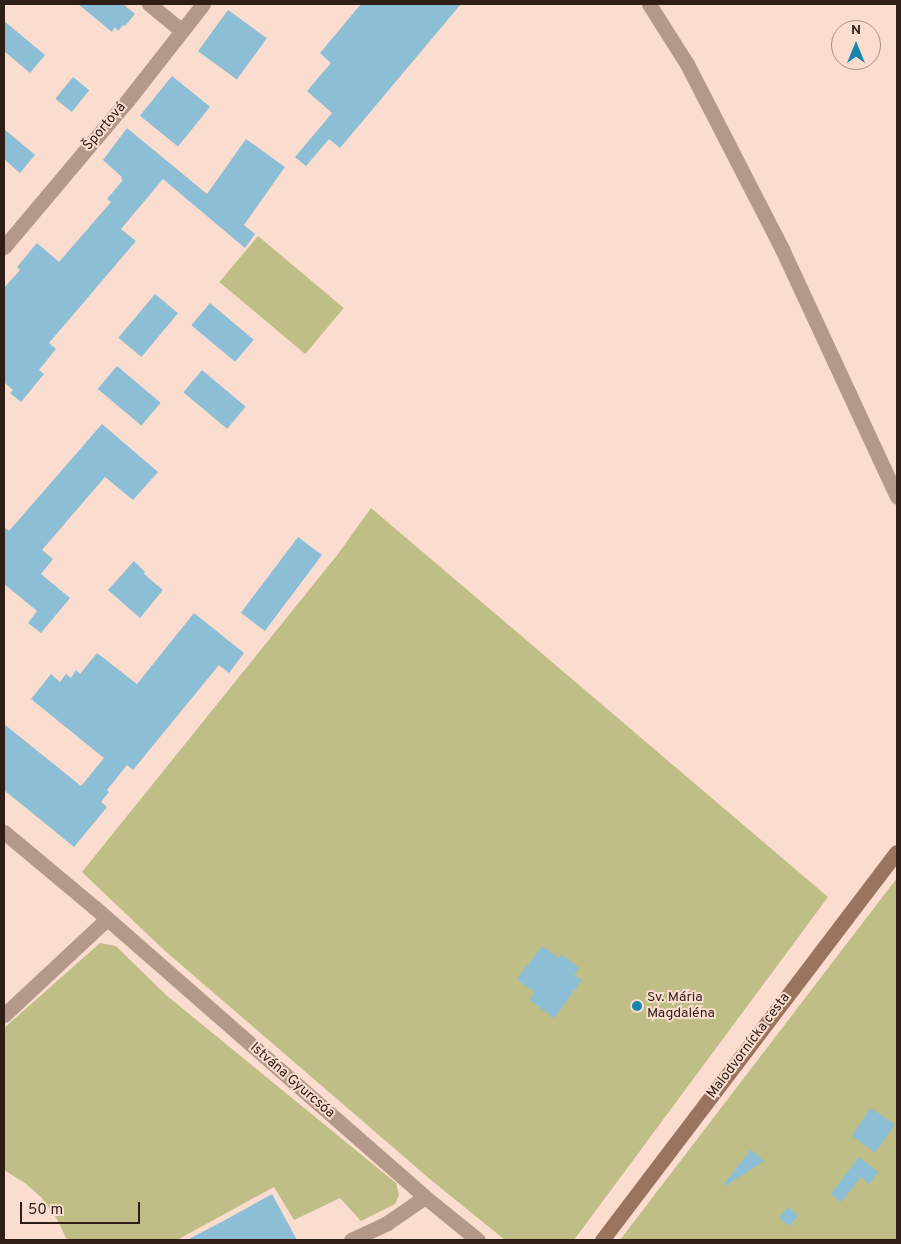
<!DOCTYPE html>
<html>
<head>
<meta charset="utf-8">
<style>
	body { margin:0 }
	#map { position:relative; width:901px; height:1244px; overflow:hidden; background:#faddcf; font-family:Overpass,sans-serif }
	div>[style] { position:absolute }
	.green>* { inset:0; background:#bebe86; transform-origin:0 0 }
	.building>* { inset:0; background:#8cbed5; transform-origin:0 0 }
	.street>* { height:15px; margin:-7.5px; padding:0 7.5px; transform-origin:7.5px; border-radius:7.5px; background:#b4998b }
	.secondary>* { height:15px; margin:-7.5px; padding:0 7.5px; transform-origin:7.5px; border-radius:7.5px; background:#9b7460 }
	.dots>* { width:14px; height:14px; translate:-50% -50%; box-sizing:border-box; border:2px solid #faddcf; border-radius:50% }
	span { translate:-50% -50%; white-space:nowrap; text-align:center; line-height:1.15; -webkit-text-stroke:4px #faddcf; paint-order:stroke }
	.street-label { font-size:14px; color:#2f1e16 }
	.poi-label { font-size:14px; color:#2f1e16 }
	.left { translate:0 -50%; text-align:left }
	.frame { position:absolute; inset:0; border:5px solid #2f1e16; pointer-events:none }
	.north { position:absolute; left:831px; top:20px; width:50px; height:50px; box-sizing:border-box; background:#faddcf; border:1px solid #a99185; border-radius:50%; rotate:0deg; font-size:14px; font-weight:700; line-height:20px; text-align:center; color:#2f1e16 }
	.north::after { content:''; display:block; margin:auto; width:18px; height:22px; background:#1786ad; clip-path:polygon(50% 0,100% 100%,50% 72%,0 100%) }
	.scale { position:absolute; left:20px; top:1202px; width:120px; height:22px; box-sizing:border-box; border:2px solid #2f1e16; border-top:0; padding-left:6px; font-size:15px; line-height:18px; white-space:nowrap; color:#2f1e16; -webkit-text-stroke:4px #faddcf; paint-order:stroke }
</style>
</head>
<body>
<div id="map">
	<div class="green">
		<i style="left:258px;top:236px;width:112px;height:60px;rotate:40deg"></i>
		<i style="clip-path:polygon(371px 508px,828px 897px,574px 1240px,505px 1240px,431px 1180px,164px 950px,82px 872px,338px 554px)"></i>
		<i style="clip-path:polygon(897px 878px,897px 1240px,620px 1240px)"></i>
		<i style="clip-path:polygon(100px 943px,116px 946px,166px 995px,396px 1183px,399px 1195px,395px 1204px,361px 1221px,340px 1198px,294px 1220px,274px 1187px,177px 1240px,67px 1240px,57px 1219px,42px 1198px,25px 1183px,4px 1170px,4px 1028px)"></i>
	</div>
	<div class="building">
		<i style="clip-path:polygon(78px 4px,123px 4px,135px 14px,125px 26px,123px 25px,118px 31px,115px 27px,112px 32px)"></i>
		<i style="clip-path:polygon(361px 4px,461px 4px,340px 148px,329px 139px,306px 166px,295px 157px,332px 113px,307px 91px,331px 63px,320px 53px)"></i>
		<i style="left:228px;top:10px;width:48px;height:51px;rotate:36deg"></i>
		<i style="clip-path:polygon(4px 21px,45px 55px,30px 73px,4px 51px)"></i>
		<i style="left:172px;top:76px;width:49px;height:51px;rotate:39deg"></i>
		<i style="left:73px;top:77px;width:21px;height:28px;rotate:39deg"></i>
		<i style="clip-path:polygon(127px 128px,207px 194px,246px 139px,285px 167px,244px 225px,255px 234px,245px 248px,163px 179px,121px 229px,136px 241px,49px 343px,56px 349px,39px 370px,44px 374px,21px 402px,10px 393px,13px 390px,4px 382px,4px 288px,20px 270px,17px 267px,37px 243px,59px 262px,111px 202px,107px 199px,123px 180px,121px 179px,122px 177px,103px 160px)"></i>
		<i style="clip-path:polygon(4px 129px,35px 155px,20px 173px,4px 159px)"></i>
		<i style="left:155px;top:294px;width:30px;height:57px;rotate:40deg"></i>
		<i style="left:210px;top:303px;width:57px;height:29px;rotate:40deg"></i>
		<i style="left:117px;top:366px;width:57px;height:30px;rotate:40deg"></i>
		<i style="left:202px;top:370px;width:57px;height:29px;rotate:40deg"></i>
		<i style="clip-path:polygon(102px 424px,158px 472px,133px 500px,105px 477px,42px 550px,53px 559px,41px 574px,70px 598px,41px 633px,28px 623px,37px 611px,4px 584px,4px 527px,9px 531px)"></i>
		<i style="left:298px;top:537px;width:30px;height:95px;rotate:37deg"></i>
		<i style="clip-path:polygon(134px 561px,145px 572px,144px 574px,163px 590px,140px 618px,108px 590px)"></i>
		<i style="clip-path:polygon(194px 613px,244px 653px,229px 673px,219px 665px,133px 770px,127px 765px,107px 790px,109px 792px,101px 802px,107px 807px,74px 847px,4px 790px,4px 724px,81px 786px,104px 758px,31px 699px,51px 674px,60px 682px,66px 674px,71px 678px,76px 670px,80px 674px,97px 653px,137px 684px)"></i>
		<i style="clip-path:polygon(542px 946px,559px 958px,562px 955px,579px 968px,574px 975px,582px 980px,554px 1018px,530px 1000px,534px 992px,517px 979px)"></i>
		<i style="left:871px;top:1108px;width:29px;height:34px;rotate:35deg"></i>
		<i style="clip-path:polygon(751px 1150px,764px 1161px,725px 1186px,724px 1184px)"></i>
		<i style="clip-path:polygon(859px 1157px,878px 1172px,869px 1184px,861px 1177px,841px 1202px,831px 1194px)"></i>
		<i style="clip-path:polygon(272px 1194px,297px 1240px,187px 1240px,227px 1219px)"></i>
		<i style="left:788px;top:1207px;width:13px;height:14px;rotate:39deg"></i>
	</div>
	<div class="street">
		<i style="left:149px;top:4px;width:41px;rotate:39.1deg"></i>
		<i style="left:649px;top:4px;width:71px;rotate:57.7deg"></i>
		<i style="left:687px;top:64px;width:208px;rotate:62.8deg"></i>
		<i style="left:782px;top:249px;width:273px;rotate:65.1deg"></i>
		<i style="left:4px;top:247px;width:191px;rotate:-49.9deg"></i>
		<i style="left:127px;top:101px;width:123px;rotate:-51.9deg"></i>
		<i style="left:4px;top:832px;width:117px;rotate:39.8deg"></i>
		<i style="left:94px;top:907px;width:440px;rotate:41.2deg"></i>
		<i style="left:425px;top:1197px;width:68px;rotate:39.1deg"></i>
		<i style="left:4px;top:1015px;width:141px;rotate:-43deg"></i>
		<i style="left:351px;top:1240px;width:40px;rotate:-25deg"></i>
		<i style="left:387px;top:1223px;width:46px;rotate:-34.4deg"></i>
	</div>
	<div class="secondary">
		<i style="left:602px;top:1240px;width:487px;rotate:-52.8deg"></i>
	</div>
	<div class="dots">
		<i style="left:637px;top:1006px;background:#1786ad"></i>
	</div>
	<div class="street-label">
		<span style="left:105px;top:127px;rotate:-50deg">Športová</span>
		<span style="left:749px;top:1046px;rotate:-53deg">Malodvornícka cesta</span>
		<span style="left:292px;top:1081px;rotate:41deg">Istvána Gyurcsóa</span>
	</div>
	<div class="poi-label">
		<span class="left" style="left:647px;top:1006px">Sv. Mária<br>Magdaléna</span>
	</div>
	<div class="frame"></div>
	<div class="north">N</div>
	<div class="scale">50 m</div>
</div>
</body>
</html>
